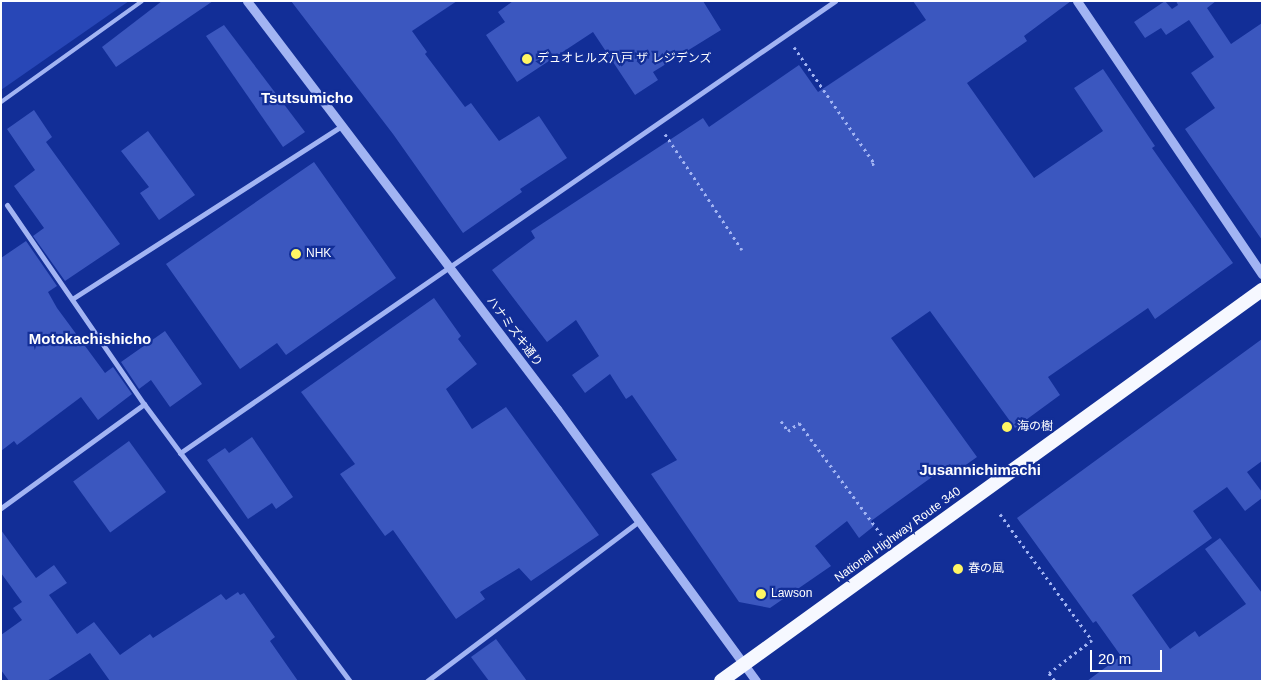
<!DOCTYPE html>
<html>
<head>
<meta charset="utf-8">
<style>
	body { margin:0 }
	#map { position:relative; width:1263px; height:682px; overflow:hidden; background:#122e97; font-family:Helvetica,"Noto Sans JP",sans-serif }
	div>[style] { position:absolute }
	.green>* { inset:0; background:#2847b7 }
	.building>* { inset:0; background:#3b57bf; transform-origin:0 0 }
	.path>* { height:3px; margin-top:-1.5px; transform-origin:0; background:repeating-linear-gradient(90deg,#a2b4f3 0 2.5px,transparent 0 6.5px) }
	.service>* { height:4px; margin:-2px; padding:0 2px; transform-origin:2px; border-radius:2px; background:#a2b4f3 }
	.minor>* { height:5px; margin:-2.5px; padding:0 2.5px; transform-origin:2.5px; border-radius:2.5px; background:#a2b4f3 }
	.tertiary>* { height:9px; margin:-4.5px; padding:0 4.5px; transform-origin:4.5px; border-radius:4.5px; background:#a2b4f3 }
	.trunk>* { height:14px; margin:-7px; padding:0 7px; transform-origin:7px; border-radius:7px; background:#f6f8ff }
	.dots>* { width:14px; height:14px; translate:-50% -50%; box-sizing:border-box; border:2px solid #122e97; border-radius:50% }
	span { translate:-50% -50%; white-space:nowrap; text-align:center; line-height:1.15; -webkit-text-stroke:4.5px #122e97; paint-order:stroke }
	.poi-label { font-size:12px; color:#fff }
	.left { translate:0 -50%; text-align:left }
	.street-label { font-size:12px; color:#fff }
	.quarter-label { font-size:15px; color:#fff; font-weight:700 }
	.frame { position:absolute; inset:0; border:2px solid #fff; pointer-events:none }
	.scale { position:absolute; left:1090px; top:650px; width:72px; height:22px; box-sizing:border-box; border:2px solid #fff; border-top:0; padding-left:6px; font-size:15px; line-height:18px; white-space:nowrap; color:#fff; -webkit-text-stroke:4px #122e97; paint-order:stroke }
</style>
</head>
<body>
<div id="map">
	<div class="green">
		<i style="clip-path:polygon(1px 1px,129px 1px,1px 90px)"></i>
	</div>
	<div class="building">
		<i style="clip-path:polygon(162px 1px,213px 1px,116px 67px,102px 47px)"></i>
		<i style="clip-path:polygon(291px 1px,457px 1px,412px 31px,427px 52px,425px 54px,465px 107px,471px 103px,499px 141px,539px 116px,567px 158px,520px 189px,522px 192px,463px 233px,393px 134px)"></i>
		<i style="clip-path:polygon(513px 1px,703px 1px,721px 30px,653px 72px,658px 80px,635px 95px,593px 32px,517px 82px,486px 35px,505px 22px,498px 12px)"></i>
		<i style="clip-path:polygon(913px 1px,1071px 1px,1024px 36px,1027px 41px,967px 83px,1034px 178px,1103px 131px,1074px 88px,1103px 69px,1155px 146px,1152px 148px,1233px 263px,1155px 319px,1148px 308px,1048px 377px,1060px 395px,1015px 428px,930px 311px,891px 338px,977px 457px,956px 472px,950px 464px,871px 521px,874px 526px,859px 538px,847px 521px,815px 546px,831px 566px,770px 608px,739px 602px,651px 474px,677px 460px,632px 395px,626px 399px,610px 374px,585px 393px,572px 375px,599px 356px,576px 320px,547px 342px,492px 270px,535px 238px,531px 231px,703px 118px,709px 127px,799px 65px,818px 92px,926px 20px)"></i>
		<i style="clip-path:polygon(1165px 1px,1172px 9px,1178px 5px,1176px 1px,1216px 1px,1207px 8px,1231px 44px,1262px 23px,1262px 240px,1185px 129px,1215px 108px,1191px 73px,1214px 57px,1189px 20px,1166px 35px,1161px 28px,1145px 38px,1134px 22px)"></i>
		<i style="clip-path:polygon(224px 25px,305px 132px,283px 147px,206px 36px)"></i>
		<i style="clip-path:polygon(34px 110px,52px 137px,46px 142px,120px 244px,65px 281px,33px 236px,44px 228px,14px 186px,35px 170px,7px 129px)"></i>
		<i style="clip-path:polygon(148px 131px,195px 195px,159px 220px,140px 193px,149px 187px,121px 151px)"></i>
		<i style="clip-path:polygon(314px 162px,396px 278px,286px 355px,277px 343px,240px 369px,166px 264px)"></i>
		<i style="clip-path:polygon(26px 241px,57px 286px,48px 292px,57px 308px,105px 373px,113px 367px,132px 394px,98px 420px,81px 397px,17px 445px,14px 441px,1px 451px,1px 258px)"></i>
		<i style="clip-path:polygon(434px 298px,461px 336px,458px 339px,477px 364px,446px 389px,472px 429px,506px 407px,599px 535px,531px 581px,519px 568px,480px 592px,485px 599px,456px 619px,393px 530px,385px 536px,340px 474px,355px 464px,301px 392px)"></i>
		<i style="clip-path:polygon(165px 331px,202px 384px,170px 407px,151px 380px,139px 389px,121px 362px)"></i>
		<i style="clip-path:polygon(1262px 339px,1262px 461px,1247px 472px,1262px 492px,1262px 498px,1245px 511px,1227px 487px,1193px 511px,1212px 538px,1132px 595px,1170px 649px,1195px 631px,1199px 637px,1246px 604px,1205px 549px,1220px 538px,1262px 593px,1262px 681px,1087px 681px,1121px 656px,1096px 621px,1093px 623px,1017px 518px)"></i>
		<i style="clip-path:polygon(252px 437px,293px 497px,276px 509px,272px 503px,248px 519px,207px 460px,225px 448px,229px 453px)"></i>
		<i style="left:129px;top:441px;width:63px;height:69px;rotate:54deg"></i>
		<i style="clip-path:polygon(1px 530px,36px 578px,54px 565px,67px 583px,49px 595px,77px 634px,94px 622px,120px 655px,150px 634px,153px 638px,221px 594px,226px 600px,238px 592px,240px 595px,244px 593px,275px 637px,270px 641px,298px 681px,110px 681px,90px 653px,47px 681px,9px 681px,1px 670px,1px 635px,22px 620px,13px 608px,22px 602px,1px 573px)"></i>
		<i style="clip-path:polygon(496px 639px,527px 681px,489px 681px,471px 657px)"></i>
	</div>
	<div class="path">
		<i style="left:794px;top:47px;width:141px;rotate:55.4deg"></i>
		<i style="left:874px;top:163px;width:5px;rotate:143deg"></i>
		<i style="left:665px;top:134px;width:139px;rotate:56.4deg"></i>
		<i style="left:781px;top:421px;width:12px;rotate:55deg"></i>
		<i style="left:788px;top:431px;width:14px;rotate:-36deg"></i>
		<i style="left:799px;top:423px;width:142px;rotate:53.6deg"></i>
		<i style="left:1000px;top:514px;width:156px;rotate:53.9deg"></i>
		<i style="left:1092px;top:640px;width:54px;rotate:142.5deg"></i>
		<i style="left:1049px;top:673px;width:10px;rotate:53deg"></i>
	</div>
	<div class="service">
		<i style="left:1px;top:102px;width:173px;rotate:-35.6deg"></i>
	</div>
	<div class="minor">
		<i style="left:7px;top:205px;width:242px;rotate:55.5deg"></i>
		<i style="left:144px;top:404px;width:345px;rotate:53.4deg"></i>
		<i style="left:72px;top:299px;width:322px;rotate:-32.7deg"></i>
		<i style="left:180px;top:453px;width:796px;rotate:-34.61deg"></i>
		<i style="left:1px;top:508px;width:177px;rotate:-36deg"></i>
		<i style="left:427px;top:681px;width:264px;rotate:-37deg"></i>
	</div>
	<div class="tertiary">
		<i style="left:247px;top:1px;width:512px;rotate:52.77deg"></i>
		<i style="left:557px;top:409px;width:337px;rotate:53.8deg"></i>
		<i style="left:1077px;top:1px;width:330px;rotate:55.9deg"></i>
	</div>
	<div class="trunk">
		<i style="left:721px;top:681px;width:668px;rotate:-35.86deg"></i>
	</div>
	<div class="dots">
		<i style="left:527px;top:59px;background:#fff664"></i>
		<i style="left:296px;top:254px;background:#fff664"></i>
		<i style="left:1007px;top:427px;background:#fff664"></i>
		<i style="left:958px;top:569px;background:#fff664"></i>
		<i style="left:761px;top:594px;background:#fff664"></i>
	</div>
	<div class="poi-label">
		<span class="left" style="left:537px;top:59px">デュオヒルズ八戸 ザ レジデンズ</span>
		<span class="left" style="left:306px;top:254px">NHK</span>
		<span class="left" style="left:1017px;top:427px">海の樹</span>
		<span class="left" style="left:968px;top:569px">春の風</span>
		<span class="left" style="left:771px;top:594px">Lawson</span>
	</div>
	<div class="street-label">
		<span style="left:514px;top:332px;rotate:53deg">ハナミズキ通り</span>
		<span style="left:898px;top:535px;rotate:-36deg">National Highway Route 340</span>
	</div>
	<div class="quarter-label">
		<span style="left:307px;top:98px">Tsutsumicho</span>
		<span style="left:90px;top:339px">Motokachishicho</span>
		<span style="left:980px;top:470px">Jusannichimachi</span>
	</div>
	<div class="frame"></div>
	<div class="scale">20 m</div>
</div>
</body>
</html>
